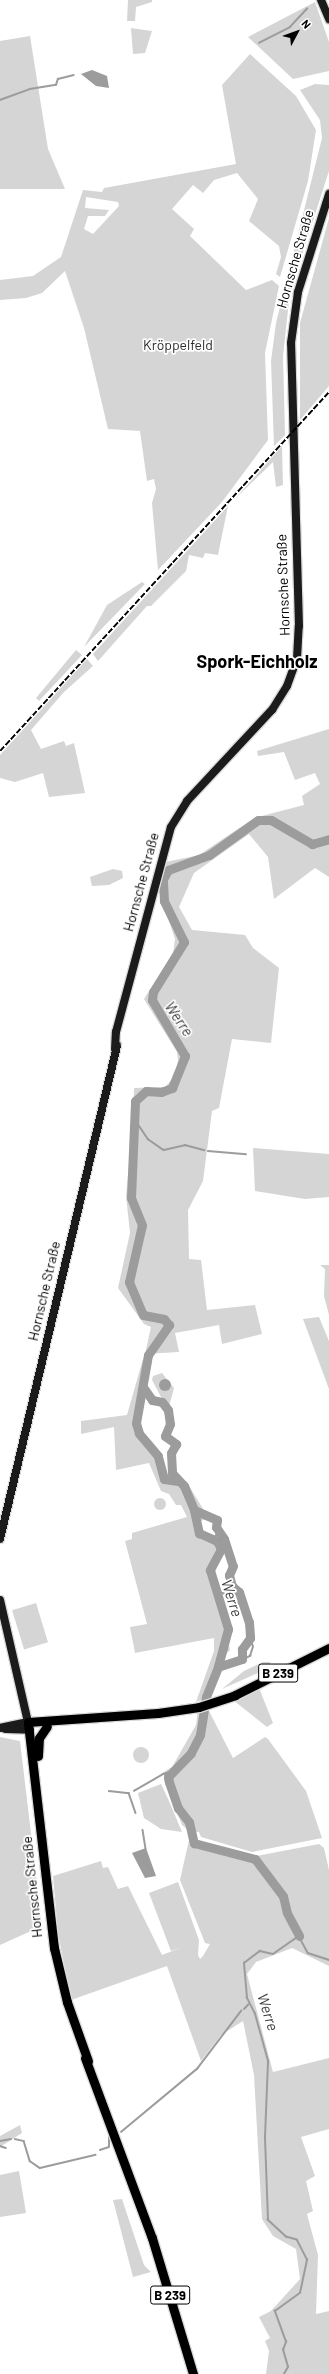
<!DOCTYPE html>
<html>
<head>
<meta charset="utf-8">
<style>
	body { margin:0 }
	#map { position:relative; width:329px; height:2374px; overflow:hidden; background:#fff; font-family:Barlow,sans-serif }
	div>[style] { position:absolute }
	.green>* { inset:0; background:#d5d5d5; transform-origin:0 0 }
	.round { border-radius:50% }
	.water>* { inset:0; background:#9c9c9c }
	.stream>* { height:1.5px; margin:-0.75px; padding:0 0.75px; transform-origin:0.75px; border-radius:0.75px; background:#9c9c9c }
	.river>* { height:9px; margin:-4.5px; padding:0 4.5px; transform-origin:4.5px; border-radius:4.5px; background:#9c9c9c }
	.roads { filter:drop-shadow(1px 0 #dbdbdb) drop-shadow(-1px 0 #dbdbdb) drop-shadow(0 1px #dbdbdb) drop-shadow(0 -1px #dbdbdb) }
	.secondary>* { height:8px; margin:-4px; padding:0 4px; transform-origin:4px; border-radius:4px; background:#1b1b1b }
	.primary>* { height:9px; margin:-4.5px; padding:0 4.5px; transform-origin:4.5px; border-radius:4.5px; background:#000 }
	.rail>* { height:1.5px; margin-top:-0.75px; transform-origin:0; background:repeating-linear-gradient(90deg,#000 0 6px,transparent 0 8px) }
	span { translate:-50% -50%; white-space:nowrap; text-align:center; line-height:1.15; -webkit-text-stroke:3.5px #fff; paint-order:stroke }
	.shield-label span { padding:1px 3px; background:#fff; border:1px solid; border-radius:3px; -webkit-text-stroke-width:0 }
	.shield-label { font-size:13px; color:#000; font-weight:700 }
	.street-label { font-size:14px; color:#000 }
	.park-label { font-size:14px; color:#2c2c2c }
	.water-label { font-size:15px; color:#3d3d3d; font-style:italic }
	.district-label { font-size:18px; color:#000; font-weight:700 }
	.north { position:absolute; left:277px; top:12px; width:40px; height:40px; -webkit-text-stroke:3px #fff; paint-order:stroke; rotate:49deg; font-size:11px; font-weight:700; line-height:16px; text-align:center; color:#000 }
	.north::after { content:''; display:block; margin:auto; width:14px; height:18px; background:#000; clip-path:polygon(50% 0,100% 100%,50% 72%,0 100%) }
</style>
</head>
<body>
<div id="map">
	<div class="green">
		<i style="clip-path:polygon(128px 0,152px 0,152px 2px,136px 7px,135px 21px,127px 21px)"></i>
		<i style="clip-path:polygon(315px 2px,329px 42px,329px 71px,293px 79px,248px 37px)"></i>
		<i style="clip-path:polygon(131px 28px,152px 31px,145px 53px,133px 54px)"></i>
		<i style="clip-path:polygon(30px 36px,48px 149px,65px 189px,0 189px,0 41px)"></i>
		<i style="clip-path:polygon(evenodd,250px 54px,296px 96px,316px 130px,308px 181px,280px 277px,276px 274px,281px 257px,279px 246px,249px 221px,258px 199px,237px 173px,214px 180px,203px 193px,193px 185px,172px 209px,194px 229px,190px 236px,246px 290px,272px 280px,279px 286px,265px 353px,268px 440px,222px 502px,158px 570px,152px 503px,156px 489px,154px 479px,147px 481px,140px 431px,108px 429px,84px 328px,65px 271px,42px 293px,26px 298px,0 300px,0 280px,33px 276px,61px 257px,83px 190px,102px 192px,104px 188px,236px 164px,222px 85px,250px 54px,86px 197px,118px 202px,119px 206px,93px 234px,84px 229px,88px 216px,105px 216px,109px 210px,85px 208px,86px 197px)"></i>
		<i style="clip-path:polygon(315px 84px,329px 85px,329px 171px,290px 292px,283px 356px,285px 435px,274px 446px,271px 361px,276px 323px,322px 138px,320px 120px,300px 90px)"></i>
		<i style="clip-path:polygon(329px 218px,329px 386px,300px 420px,300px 323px)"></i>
		<i style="clip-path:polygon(282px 446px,283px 485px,276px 487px,273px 462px,235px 499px)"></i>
		<i style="clip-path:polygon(228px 506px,218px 555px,205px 553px,203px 558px,189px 555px,186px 571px,151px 606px,147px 606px,98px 661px,93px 654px)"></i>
		<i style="clip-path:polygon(142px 582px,145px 584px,84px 647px,107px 605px)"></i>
		<i style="clip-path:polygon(76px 650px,82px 655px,39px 701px,36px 698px)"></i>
		<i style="clip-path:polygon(87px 659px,93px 666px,64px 692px,31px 730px,41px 749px,64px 741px,66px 746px,74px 743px,85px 793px,49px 797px,43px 773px,15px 782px,0 778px,0 755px)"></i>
		<i style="clip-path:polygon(329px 729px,329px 877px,315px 868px,274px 899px,268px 857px,249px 834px,194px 873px,179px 907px,192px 930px,245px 935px,253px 948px,279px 968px,271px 1043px,232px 1039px,219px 1108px,212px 1111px,203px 1181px,188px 1210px,189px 1259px,201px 1260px,207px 1310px,255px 1305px,262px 1334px,222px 1344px,219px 1325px,175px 1333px,179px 1352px,145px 1354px,151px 1327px,144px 1324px,118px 1288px,130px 1233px,126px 1196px,133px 1121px,136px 1122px,133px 1120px,134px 1088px,165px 1087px,175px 1076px,178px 1060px,177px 1052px,144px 999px,173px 953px,175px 939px,159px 891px,166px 862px,199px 855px,254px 818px,304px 805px,302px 796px,320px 784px,315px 773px,295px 780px,284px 752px,258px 756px,257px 751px)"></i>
		<i style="clip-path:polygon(113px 869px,122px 871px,123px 878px,109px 885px,92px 886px,90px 877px)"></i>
		<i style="clip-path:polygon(253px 1148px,329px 1154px,329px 1197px,305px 1199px,255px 1191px)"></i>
		<i style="clip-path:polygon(320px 1265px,329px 1265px,329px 1315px,324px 1296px,325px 1269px)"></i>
		<i style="clip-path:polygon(319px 1317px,329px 1341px,329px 1389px,303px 1319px)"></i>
		<i style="clip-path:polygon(143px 1359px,152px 1361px,139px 1425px,145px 1440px,159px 1459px,165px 1480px,186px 1481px,208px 1517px,198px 1523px,199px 1530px,220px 1539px,223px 1552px,213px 1572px,230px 1650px,215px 1665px,205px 1699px,196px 1702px,214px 1651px,214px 1638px,135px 1653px,130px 1627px,147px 1624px,125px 1541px,132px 1539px,132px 1533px,187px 1517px,181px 1505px,176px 1505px,169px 1494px,161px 1491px,149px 1463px,116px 1470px,114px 1427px,81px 1434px,81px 1421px,127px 1415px)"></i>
		<i style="clip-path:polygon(162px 1373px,174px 1388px,168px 1410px,152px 1380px,153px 1376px)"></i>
		<i class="round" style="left:154px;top:1498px;width:12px;height:12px"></i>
		<i style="left:36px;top:1603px;width:41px;height:25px;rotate:73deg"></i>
		<i style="clip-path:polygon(263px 1662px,270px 1662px,271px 1667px,222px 1689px,244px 1671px)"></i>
		<i style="clip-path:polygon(259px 1688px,273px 1723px,267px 1727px,233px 1700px)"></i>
		<i style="clip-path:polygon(208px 1709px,233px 1758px,265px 1737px,268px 1739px,306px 1791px,322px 1838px,252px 1852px,201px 1837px,199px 1832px,195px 1832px,198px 1843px,251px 1857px,319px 1844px,324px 1848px,329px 1870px,329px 1966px,292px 1948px,256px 1962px,247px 1974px,273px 2072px,329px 2058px,329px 2129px,301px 2137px,315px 2176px,306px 2181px,313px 2211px,307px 2214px,318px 2255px,316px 2314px,329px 2311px,329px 2374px,266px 2374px,269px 2351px,265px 2341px,270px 2338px,259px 2317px,271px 2311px,300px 2279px,296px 2249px,273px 2236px,262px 2219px,254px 2075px,243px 2021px,221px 2035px,201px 2061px,167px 1966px,71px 2000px,58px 1933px,53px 1876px,101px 1861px,103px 1868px,108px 1867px,118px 1889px,128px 1886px,162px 1955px,183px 1947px,171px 1951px,149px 1893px,178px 1882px,199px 1940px,198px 1955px,200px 1959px,203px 1956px,210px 1944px,205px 1943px,180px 1880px,189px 1840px,188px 1830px,182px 1825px,164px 1780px,165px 1771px,172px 1767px,196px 1725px,198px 1710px)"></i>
		<i style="clip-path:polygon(0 1737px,20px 1741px,42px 1926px,0 1945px)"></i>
		<i class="round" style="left:133px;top:1747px;width:16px;height:16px"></i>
		<i style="clip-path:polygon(161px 1784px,169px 1801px,182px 1832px,161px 1829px,144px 1818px,138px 1793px)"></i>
		<i style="clip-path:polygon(20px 2125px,22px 2133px,0 2147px,0 2136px)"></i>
		<i style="clip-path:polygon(19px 2171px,26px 2213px,0 2217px,0 2175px)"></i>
		<i style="clip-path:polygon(122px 2199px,144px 2265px,151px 2272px,133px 2277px,113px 2200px)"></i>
	</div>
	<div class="water">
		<i style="clip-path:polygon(92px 70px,107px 76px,109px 88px,96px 86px,81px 74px)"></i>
		<i class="round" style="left:159px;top:1379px;width:12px;height:12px"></i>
		<i style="clip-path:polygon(146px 1848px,156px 1876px,145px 1878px,132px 1853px)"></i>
	</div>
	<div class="stream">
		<i style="left:259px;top:43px;width:35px;rotate:-27deg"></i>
		<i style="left:290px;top:27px;width:25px;rotate:-47deg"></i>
		<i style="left:0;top:100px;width:32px;rotate:-20deg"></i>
		<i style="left:30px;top:89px;width:26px;rotate:-9deg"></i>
		<i style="left:56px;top:85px;width:6px;rotate:-72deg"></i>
		<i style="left:58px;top:79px;width:16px;rotate:-14deg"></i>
		<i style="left:136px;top:1121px;width:22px;rotate:56deg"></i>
		<i style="left:148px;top:1139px;width:19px;rotate:35deg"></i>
		<i style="left:164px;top:1150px;width:22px;rotate:-13deg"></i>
		<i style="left:185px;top:1145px;width:20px;rotate:15deg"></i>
		<i style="left:208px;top:1151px;width:38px;rotate:5deg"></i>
		<i style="left:214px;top:1540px;width:10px;rotate:-66deg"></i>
		<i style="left:214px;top:1590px;width:21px;rotate:19deg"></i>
		<i style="left:235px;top:1591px;width:9px;rotate:96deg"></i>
		<i style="left:234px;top:1600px;width:10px;rotate:37deg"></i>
		<i style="left:239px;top:1662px;width:13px;rotate:-29deg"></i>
		<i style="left:250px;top:1656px;width:9px;rotate:-72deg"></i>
		<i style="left:253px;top:1647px;width:9px;rotate:-108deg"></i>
		<i style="left:163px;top:1774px;width:10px;rotate:-17deg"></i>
		<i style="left:109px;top:1791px;width:20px;rotate:6deg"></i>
		<i style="left:129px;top:1793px;width:21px;rotate:71deg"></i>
		<i style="left:134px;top:1791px;width:34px;rotate:-30deg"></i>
		<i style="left:163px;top:1774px;width:7px"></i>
		<i style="left:143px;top:1830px;width:19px;rotate:81deg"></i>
		<i style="left:244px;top:2009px;width:6px;rotate:-45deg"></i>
		<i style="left:121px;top:2132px;width:99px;rotate:-39.7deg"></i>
		<i style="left:197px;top:2069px;width:73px;rotate:-52.8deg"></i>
		<i style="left:15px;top:2139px;width:9px;rotate:13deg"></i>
		<i style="left:24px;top:2141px;width:21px;rotate:73deg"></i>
		<i style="left:30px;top:2161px;width:12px;rotate:35deg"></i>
		<i style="left:40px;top:2168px;width:57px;rotate:-13.3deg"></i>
		<i style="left:0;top:2141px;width:11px;rotate:-10deg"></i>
		<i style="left:0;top:2146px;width:6px;rotate:18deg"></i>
		<i style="left:100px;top:2150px;width:9px;rotate:-18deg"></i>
		<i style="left:109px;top:2147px;width:10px;rotate:-90deg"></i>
		<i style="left:284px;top:2374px;width:8px;rotate:-60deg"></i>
		<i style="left:288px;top:2367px;width:18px;rotate:-106deg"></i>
		<i style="left:283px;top:2350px;width:9px;rotate:-69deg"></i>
		<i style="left:286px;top:2342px;width:33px;rotate:-110deg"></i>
		<i style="left:275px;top:2311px;width:31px;rotate:-36deg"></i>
		<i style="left:300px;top:2293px;width:34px;rotate:-78deg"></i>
		<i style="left:307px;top:2260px;width:22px;rotate:-117deg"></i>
		<i style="left:297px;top:2240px;width:11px;rotate:-165deg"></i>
		<i style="left:286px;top:2237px;width:25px;rotate:-137deg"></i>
		<i style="left:268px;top:2220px;width:83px;rotate:-92.1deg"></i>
		<i style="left:265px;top:2137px;width:76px;rotate:-87.7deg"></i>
		<i style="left:268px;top:2061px;width:49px;rotate:-105.5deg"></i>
		<i style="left:255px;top:2014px;width:18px;rotate:-117deg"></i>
		<i style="left:247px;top:1998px;width:35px;rotate:-95deg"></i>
		<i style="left:244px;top:1963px;width:20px;rotate:-37deg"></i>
		<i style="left:260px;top:1951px;width:13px;rotate:13deg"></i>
		<i style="left:273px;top:1954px;width:32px;rotate:-35deg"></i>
		<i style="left:299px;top:1936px;width:19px;rotate:62deg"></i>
		<i style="left:308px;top:1953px;width:22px;rotate:18deg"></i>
	</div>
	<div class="river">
		<i style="left:143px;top:1387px;width:16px;rotate:55deg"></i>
		<i style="left:152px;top:1400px;width:10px;rotate:11deg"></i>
		<i style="left:162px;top:1402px;width:10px;rotate:53deg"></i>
		<i style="left:168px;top:1410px;width:14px;rotate:82deg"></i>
		<i style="left:170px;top:1424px;width:13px;rotate:113deg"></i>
		<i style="left:165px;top:1436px;width:14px;rotate:36deg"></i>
		<i style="left:176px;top:1444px;width:10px;rotate:119deg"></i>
		<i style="left:171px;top:1453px;width:20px;rotate:87deg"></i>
		<i style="left:172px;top:1473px;width:18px;rotate:47deg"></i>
		<i style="left:184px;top:1486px;width:26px;rotate:67deg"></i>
		<i style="left:194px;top:1510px;width:25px;rotate:23deg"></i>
		<i style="left:217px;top:1520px;width:7px;rotate:98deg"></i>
		<i style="left:216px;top:1527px;width:14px;rotate:56deg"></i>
		<i style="left:224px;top:1539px;width:28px;rotate:72deg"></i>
		<i style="left:233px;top:1566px;width:10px;rotate:114deg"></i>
		<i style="left:229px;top:1575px;width:11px;rotate:75deg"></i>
		<i style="left:232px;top:1586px;width:9px;rotate:41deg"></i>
		<i style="left:239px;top:1592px;width:32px;rotate:72deg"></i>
		<i style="left:249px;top:1622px;width:16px;rotate:86deg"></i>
		<i style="left:250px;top:1638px;width:14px;rotate:126deg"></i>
		<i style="left:242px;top:1649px;width:10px;rotate:90deg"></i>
		<i style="left:242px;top:1659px;width:25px;rotate:162deg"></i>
		<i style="left:218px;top:1667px;width:32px;rotate:112deg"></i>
		<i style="left:206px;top:1697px;width:38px;rotate:99deg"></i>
		<i style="left:200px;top:1735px;width:20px;rotate:117deg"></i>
		<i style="left:191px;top:1753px;width:33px;rotate:134deg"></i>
		<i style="left:168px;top:1777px;width:5px;rotate:79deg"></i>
		<i style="left:169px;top:1782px;width:28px;rotate:71deg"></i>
		<i style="left:178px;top:1808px;width:18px;rotate:52deg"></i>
		<i style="left:189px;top:1822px;width:22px;rotate:77deg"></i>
		<i style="left:194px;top:1843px;width:63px;rotate:14.7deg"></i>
		<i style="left:255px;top:1859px;width:46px;rotate:52.9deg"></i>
		<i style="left:283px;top:1896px;width:17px;rotate:77deg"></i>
		<i style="left:287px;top:1913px;width:26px;rotate:62deg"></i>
		<i style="left:178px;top:1481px;width:14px;rotate:-172deg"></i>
		<i style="left:164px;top:1479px;width:24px;rotate:-105deg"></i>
		<i style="left:158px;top:1456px;width:30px;rotate:-130deg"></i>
		<i style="left:139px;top:1433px;width:10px;rotate:-107deg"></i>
		<i style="left:136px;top:1423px;width:69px;rotate:-80deg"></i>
		<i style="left:148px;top:1355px;width:37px;rotate:-55deg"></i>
		<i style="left:169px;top:1325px;width:8px;rotate:-130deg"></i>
		<i style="left:164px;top:1319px;width:21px;rotate:-169deg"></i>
		<i style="left:143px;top:1315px;width:36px;rotate:-113deg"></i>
		<i style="left:129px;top:1282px;width:58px;rotate:-77.2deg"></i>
		<i style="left:142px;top:1225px;width:29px;rotate:-112deg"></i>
		<i style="left:131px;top:1198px;width:97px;rotate:-87.6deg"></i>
		<i style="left:135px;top:1101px;width:15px;rotate:-42deg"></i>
		<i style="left:146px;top:1091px;width:15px;rotate:4deg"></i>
		<i style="left:161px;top:1092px;width:12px;rotate:-20deg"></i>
		<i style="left:172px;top:1088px;width:35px;rotate:-68deg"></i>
		<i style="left:185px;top:1056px;width:65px;rotate:-120.5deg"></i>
		<i style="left:152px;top:1000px;width:8px;rotate:-83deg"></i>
		<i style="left:153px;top:992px;width:59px;rotate:-58.2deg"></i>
		<i style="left:184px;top:942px;width:46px;rotate:-116deg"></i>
		<i style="left:164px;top:901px;width:22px;rotate:-93deg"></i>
		<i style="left:163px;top:879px;width:10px;rotate:-61deg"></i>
		<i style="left:168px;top:870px;width:44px;rotate:-20.1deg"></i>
		<i style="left:209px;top:855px;width:60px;rotate:-35.5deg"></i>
		<i style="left:258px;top:820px;width:13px"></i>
		<i style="left:271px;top:820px;width:48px;rotate:30.3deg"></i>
		<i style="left:312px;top:844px;width:18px;rotate:-16deg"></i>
		<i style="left:194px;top:1510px;width:24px;rotate:78deg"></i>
		<i style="left:199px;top:1533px;width:20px;rotate:24deg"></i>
		<i style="left:217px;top:1541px;width:9px;rotate:63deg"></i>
		<i style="left:221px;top:1549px;width:24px;rotate:118deg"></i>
		<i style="left:210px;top:1570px;width:62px;rotate:73deg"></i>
		<i style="left:228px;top:1629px;width:39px;rotate:105deg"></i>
	</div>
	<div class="roads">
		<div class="secondary">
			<i style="left:321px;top:0;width:21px;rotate:67deg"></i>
			<i style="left:115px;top:1049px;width:17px;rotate:-87deg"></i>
			<i style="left:116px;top:1032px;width:212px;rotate:-75deg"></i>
			<i style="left:171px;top:827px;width:31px;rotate:-58deg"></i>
			<i style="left:187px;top:801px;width:125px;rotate:-47deg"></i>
			<i style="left:272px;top:710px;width:28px;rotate:-58deg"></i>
			<i style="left:287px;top:686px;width:29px;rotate:-70deg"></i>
			<i style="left:297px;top:659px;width:33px;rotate:-87deg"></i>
			<i style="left:299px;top:626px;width:283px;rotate:-91.6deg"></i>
			<i style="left:291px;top:343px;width:51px;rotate:-82.2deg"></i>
			<i style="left:298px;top:292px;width:103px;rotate:-72.4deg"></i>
			<i style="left:0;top:1539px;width:507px;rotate:-76.65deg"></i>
			<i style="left:0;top:1600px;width:125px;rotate:77.1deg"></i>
			<i style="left:28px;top:1722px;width:29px;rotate:168deg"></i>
			<i style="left:5px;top:1729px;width:25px;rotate:2deg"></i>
		</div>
		<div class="primary">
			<i style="left:38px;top:1756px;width:18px;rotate:-87deg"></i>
			<i style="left:39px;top:1738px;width:14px;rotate:-56deg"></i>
			<i style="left:85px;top:2058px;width:192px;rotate:69.6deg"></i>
			<i style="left:152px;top:2238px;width:142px;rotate:73.2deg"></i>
			<i style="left:88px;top:2061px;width:63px;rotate:-109.6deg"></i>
			<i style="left:67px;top:2002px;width:56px;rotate:-103.5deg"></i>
			<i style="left:54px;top:1948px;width:227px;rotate:-96.6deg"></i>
			<i style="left:28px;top:1722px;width:130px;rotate:-4deg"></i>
			<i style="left:158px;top:1713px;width:41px;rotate:-8.3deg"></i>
			<i style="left:199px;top:1707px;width:38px;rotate:-18deg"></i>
			<i style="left:235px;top:1695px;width:105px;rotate:-26.6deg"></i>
		</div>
	</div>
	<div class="rail">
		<i style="left:0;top:751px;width:487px;rotate:-47.5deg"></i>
	</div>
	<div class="shield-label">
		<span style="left:278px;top:1673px">B 239</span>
		<span style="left:170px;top:2295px">B 239</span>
	</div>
	<div class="street-label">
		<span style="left:295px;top:259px;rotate:-74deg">Hornsche Straße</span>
		<span style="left:283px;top:585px;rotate:-92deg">Hornsche Straße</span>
		<span style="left:141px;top:882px;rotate:-75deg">Hornsche Straße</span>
		<span style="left:44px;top:1291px;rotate:-77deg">Hornsche Straße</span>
		<span style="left:32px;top:1887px;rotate:-96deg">Hornsche Straße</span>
	</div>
	<div class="park-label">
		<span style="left:178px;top:345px">Kröppelfeld</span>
	</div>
	<div class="water-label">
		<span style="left:179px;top:1019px;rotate:56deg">Werre</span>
		<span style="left:232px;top:1598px;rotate:72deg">Werre</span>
		<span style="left:268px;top:2012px;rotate:72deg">Werre</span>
	</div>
	<div class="district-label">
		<span style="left:257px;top:661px">Spork-Eichholz</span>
	</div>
	<div class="north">N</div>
</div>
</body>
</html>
